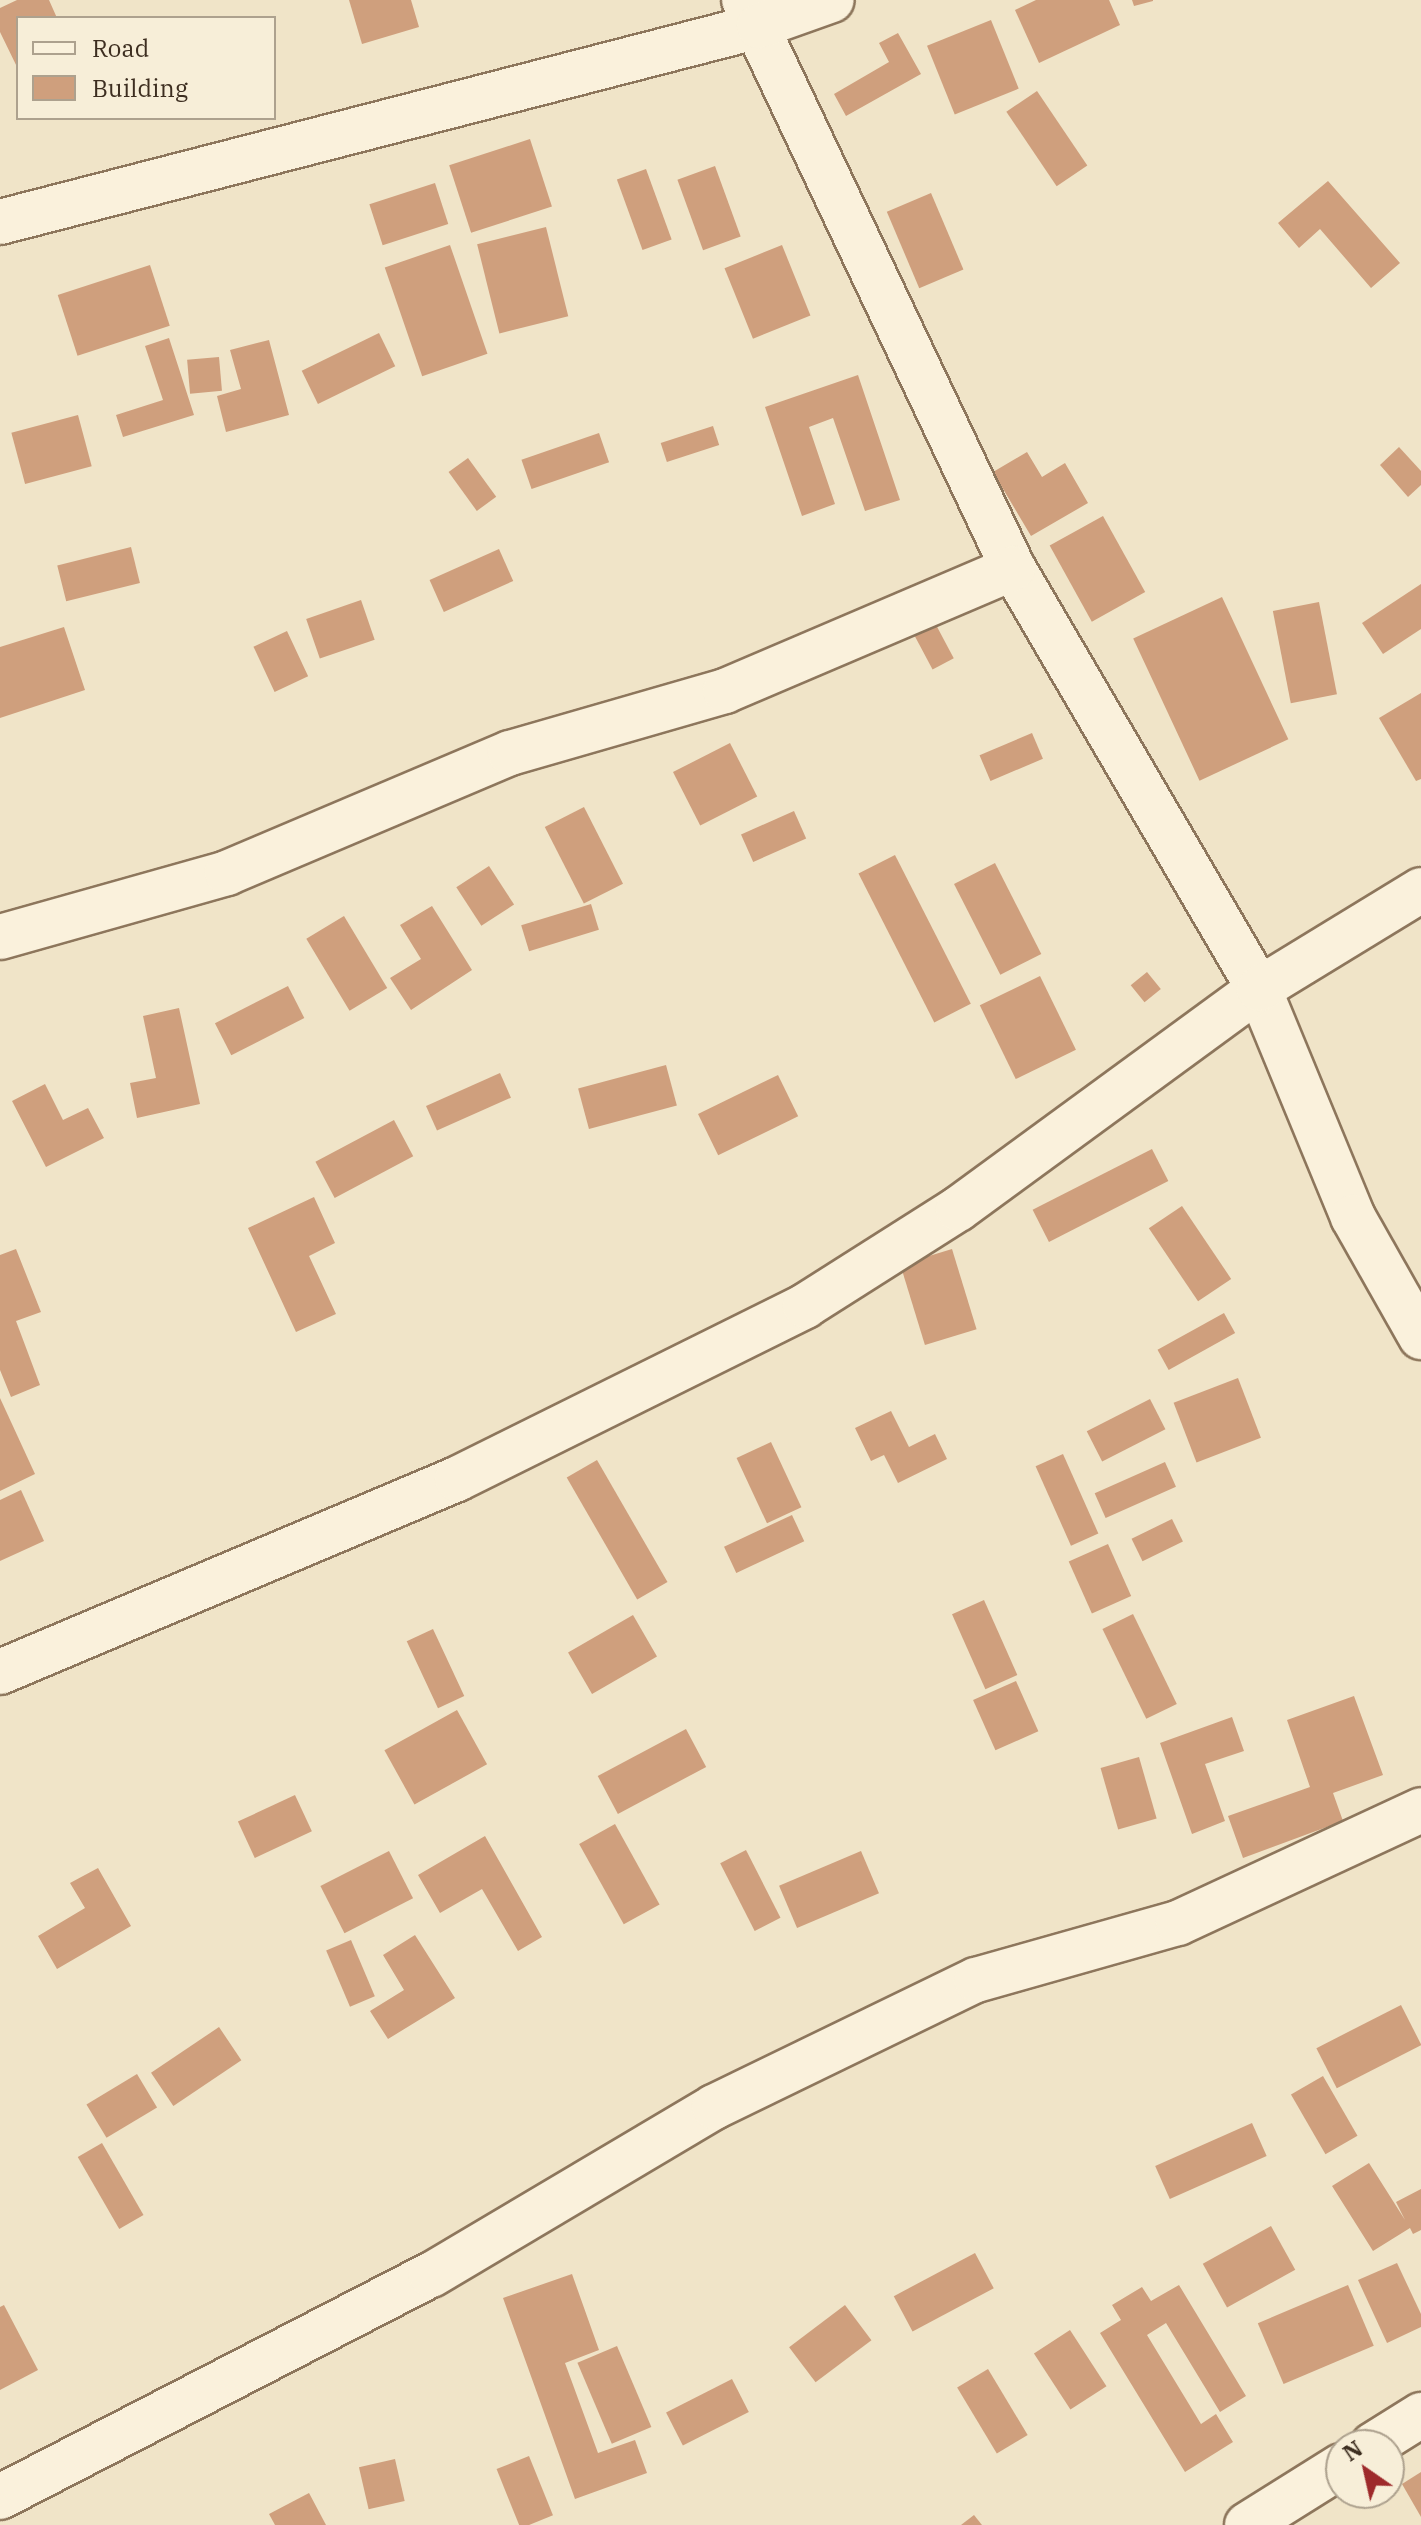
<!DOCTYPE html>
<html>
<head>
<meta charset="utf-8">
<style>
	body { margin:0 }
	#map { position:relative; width:1421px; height:2525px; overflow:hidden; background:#f0e4c8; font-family:"IBM Plex Serif",serif }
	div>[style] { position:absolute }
	.building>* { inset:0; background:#cf9f7d; transform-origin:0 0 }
	.roads { filter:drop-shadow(2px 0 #8d765c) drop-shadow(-2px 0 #8d765c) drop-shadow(0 2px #8d765c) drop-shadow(0 -2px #8d765c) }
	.minor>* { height:44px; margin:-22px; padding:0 22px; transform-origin:22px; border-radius:22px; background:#faf1dc }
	span { translate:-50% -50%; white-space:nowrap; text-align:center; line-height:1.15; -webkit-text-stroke:6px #f7eed8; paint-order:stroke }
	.legend { position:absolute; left:16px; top:16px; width:260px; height:104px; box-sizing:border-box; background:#f7eed8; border:2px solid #ada18e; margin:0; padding:10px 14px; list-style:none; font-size:24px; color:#3d2e20 }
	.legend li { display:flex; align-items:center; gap:16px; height:40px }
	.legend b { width:40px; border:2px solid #ada18e }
	.north { position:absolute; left:1325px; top:2429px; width:80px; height:80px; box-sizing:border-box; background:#f7eed8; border:2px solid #ada18e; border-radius:50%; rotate:326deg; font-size:22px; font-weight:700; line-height:32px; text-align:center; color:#3d2e20 }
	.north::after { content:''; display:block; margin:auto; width:28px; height:36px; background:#9e2a2b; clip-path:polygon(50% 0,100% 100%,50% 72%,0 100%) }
</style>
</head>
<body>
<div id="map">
	<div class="building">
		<i style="clip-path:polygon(17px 0,49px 0,57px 18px,18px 18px,18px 69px,0 32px,0 8px)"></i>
		<i style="clip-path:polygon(349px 0,411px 0,419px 27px,362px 44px)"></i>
		<i style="clip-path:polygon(1036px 0,1109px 0,1120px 25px,1039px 63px,1015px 10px)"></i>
		<i style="clip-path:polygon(1132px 0,1153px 0,1153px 1px,1134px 6px)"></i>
		<i style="left:991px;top:20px;width:74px;height:69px;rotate:68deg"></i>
		<i style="clip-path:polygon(898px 33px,921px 74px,846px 116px,834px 94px,889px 62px,879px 43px)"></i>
		<i style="left:1037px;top:91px;width:90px;height:37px;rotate:56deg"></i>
		<i style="left:530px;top:139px;width:71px;height:85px;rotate:72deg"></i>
		<i style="left:715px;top:166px;width:75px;height:40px;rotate:70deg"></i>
		<i style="left:646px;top:169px;width:75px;height:31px;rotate:70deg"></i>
		<i style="clip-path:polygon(1328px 181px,1400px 263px,1371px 288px,1320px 229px,1299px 248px,1278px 223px)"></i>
		<i style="left:435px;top:183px;width:43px;height:69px;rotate:72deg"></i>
		<i style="left:931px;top:193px;width:83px;height:48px;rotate:67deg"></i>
		<i style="left:546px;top:227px;width:92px;height:71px;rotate:76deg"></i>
		<i style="left:450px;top:245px;width:115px;height:69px;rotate:71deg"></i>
		<i style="left:782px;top:245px;width:76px;height:62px;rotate:68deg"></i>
		<i style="left:150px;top:265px;width:64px;height:97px;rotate:72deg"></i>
		<i style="left:379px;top:333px;width:37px;height:86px;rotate:64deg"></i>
		<i style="clip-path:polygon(169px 338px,194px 415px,123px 437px,116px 415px,163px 400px,145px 346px)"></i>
		<i style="clip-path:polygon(269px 340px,289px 415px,226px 432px,217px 396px,241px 389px,230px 350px)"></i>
		<i style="left:219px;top:357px;width:34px;height:32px;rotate:85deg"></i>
		<i style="clip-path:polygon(858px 375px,900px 500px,865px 511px,833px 418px,809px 427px,835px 504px,802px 516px,765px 407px)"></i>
		<i style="left:78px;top:415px;width:53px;height:69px;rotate:75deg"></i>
		<i style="left:713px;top:426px;width:20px;height:55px;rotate:72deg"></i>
		<i style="left:599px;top:433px;width:31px;height:82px;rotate:71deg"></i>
		<i style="clip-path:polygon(1399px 447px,1421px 471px,1421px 485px,1408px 497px,1380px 465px)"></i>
		<i style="clip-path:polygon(1027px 452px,1042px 477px,1065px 463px,1088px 503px,1031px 536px,993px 472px)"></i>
		<i style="left:468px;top:458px;width:48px;height:24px;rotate:54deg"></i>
		<i style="left:1103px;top:516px;width:87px;height:61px;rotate:61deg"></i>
		<i style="left:131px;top:547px;width:37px;height:76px;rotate:76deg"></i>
		<i style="left:499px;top:549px;width:35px;height:76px;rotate:66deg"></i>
		<i style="clip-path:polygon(1421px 584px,1421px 629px,1383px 654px,1362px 623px)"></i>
		<i style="left:1222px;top:597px;width:157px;height:98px;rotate:65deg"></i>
		<i style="left:361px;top:600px;width:42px;height:58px;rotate:71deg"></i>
		<i style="left:1319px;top:602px;width:94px;height:47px;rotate:79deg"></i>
		<i style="left:935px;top:623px;width:40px;height:24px;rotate:62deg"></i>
		<i style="clip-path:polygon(64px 627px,85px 690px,0 718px,0 647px)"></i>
		<i style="left:287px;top:631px;width:50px;height:37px;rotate:65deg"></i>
		<i style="clip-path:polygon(1421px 693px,1421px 779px,1416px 781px,1379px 718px)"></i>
		<i style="left:1032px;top:733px;width:28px;height:57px;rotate:67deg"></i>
		<i style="left:730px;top:743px;width:60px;height:64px;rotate:63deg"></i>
		<i style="left:584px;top:807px;width:86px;height:44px;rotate:63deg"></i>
		<i style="left:794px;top:811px;width:30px;height:58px;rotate:66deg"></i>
		<i style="left:895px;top:855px;width:167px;height:41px;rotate:63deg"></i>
		<i style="left:995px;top:863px;width:102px;height:46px;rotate:63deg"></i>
		<i style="left:489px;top:866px;width:46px;height:39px;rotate:57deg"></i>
		<i style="left:591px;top:904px;width:27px;height:73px;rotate:73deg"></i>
		<i style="clip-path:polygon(432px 906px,472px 970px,411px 1010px,390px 978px,421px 959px,400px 925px)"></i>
		<i style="left:344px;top:916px;width:84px;height:44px;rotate:59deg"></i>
		<i style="left:1147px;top:972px;width:22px;height:21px;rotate:51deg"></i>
		<i style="left:1040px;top:976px;width:82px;height:67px;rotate:64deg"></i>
		<i style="left:288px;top:986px;width:36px;height:82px;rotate:63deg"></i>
		<i style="clip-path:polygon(179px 1008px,200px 1104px,137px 1118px,130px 1083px,156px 1078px,143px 1016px)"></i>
		<i style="left:666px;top:1065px;width:42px;height:91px;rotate:75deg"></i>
		<i style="left:500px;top:1073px;width:27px;height:81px;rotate:66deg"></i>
		<i style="left:778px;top:1075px;width:46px;height:89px;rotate:64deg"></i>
		<i style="clip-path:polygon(45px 1084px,63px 1120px,88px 1108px,104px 1138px,46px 1167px,12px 1101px)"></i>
		<i style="left:394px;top:1120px;width:41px;height:89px;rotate:62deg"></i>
		<i style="left:1152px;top:1149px;width:36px;height:134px;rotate:63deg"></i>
		<i style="clip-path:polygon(314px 1197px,335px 1243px,309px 1256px,336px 1314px,296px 1332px,248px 1228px)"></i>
		<i style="left:1182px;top:1206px;width:88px;height:40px;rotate:56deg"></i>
		<i style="clip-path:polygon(16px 1249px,41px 1312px,16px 1321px,40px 1385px,11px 1397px,0 1370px,0 1255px)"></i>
		<i style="left:952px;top:1249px;width:84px;height:54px;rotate:73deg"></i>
		<i style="left:1224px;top:1313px;width:23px;height:76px;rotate:61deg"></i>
		<i style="left:1238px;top:1378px;width:64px;height:69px;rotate:69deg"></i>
		<i style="clip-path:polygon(0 1398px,35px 1474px,0 1491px)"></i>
		<i style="left:1150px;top:1399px;width:34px;height:71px;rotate:63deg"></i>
		<i style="clip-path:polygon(891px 1411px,909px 1447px,935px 1434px,947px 1459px,898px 1483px,884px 1455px,871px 1461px,855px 1428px)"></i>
		<i style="left:771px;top:1442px;width:72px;height:38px;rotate:65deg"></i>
		<i style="left:1063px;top:1454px;width:87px;height:30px;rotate:66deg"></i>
		<i style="left:597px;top:1460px;width:141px;height:35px;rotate:60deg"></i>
		<i style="left:1165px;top:1462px;width:27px;height:77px;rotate:66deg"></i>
		<i style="clip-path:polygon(21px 1490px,44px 1541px,0 1561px,0 1500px)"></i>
		<i style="left:792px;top:1515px;width:29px;height:75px;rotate:65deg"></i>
		<i style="left:1172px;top:1519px;width:25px;height:45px;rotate:64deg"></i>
		<i style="left:1108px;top:1544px;width:57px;height:43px;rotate:66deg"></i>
		<i style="left:984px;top:1600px;width:82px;height:35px;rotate:66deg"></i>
		<i style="left:1133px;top:1614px;width:100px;height:34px;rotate:64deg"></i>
		<i style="left:633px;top:1615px;width:48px;height:75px;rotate:60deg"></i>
		<i style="left:433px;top:1629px;width:74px;height:29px;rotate:65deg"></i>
		<i style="left:1016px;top:1681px;width:55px;height:47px;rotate:66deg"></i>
		<i style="clip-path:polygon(1354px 1696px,1383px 1775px,1333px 1793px,1343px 1821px,1243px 1858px,1228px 1816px,1310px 1787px,1287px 1720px)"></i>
		<i style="left:457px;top:1710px;width:62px;height:83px;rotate:61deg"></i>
		<i style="clip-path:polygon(1232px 1717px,1244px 1751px,1205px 1764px,1225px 1821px,1192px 1834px,1160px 1743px)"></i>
		<i style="left:686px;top:1729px;width:43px;height:100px;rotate:62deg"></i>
		<i style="left:1139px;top:1757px;width:64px;height:40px;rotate:74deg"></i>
		<i style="left:295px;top:1795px;width:40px;height:63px;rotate:65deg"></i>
		<i style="left:615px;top:1824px;width:92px;height:41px;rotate:61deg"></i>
		<i style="clip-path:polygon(485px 1836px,542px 1937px,518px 1951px,482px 1889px,440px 1913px,418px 1875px)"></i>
		<i style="left:746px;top:1850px;width:76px;height:29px;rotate:63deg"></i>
		<i style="left:389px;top:1851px;width:53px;height:77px;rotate:63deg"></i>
		<i style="left:861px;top:1851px;width:46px;height:89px;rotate:67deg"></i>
		<i style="clip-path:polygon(98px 1868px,131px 1926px,57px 1969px,38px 1936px,85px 1908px,70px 1883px)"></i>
		<i style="clip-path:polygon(415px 1935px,455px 1998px,388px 2039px,370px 2011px,404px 1990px,383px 1955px)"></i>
		<i style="left:351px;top:1940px;width:61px;height:27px;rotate:67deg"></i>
		<i style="left:1401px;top:2005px;width:45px;height:95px;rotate:63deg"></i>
		<i style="left:219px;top:2027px;width:40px;height:82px;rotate:56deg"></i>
		<i style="left:137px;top:2074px;width:39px;height:59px;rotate:59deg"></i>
		<i style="left:1323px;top:2076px;width:69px;height:37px;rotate:60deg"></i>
		<i style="left:1252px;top:2123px;width:36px;height:106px;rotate:66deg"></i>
		<i style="left:102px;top:2143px;width:83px;height:28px;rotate:60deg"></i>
		<i style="clip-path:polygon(1369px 2163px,1405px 2220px,1396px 2202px,1421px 2189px,1421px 2230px,1413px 2234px,1410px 2228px,1373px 2251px,1332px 2186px)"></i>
		<i style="left:1271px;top:2226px;width:50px;height:78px;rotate:61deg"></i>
		<i style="left:975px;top:2253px;width:40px;height:92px;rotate:62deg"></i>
		<i style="clip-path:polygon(1397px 2263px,1421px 2314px,1421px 2327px,1387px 2343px,1358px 2280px)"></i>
		<i style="clip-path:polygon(572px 2274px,599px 2350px,565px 2363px,598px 2453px,635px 2440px,647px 2473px,575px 2499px,503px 2298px)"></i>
		<i style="clip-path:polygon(1179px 2285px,1246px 2396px,1220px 2412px,1166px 2323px,1147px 2335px,1201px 2424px,1216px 2414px,1233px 2442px,1185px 2472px,1100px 2333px,1121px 2320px,1112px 2305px,1142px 2287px,1151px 2301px)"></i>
		<i style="left:1348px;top:2285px;width:66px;height:98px;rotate:67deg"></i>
		<i style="clip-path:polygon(4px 2305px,38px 2370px,0 2390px,0 2307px)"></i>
		<i style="left:845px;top:2305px;width:44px;height:70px;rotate:53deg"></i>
		<i style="left:1070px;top:2330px;width:67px;height:43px;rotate:57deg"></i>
		<i style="left:617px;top:2346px;width:88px;height:43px;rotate:67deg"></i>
		<i style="left:988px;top:2369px;width:77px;height:36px;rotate:59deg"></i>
		<i style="left:732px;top:2379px;width:37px;height:74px;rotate:63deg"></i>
		<i style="left:529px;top:2456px;width:64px;height:35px;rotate:68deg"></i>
		<i style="left:395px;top:2459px;width:43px;height:37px;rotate:77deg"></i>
		<i style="clip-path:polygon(1421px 2472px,1421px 2517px,1402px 2484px)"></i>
		<i style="clip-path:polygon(309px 2493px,326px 2525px,275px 2525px,269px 2514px)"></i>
		<i style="clip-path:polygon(974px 2515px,982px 2525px,961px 2525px)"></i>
	</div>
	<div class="roads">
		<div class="minor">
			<i style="left:744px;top:0;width:628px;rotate:64.66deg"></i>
			<i style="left:1013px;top:568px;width:488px;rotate:59.7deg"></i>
			<i style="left:1259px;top:989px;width:247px;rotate:67.6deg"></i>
			<i style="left:1353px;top:1217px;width:138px;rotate:60.5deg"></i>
			<i style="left:0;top:222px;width:784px;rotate:-14.48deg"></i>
			<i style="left:759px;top:26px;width:77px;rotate:-19.6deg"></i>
			<i style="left:0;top:937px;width:236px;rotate:-15.7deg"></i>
			<i style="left:227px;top:873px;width:307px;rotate:-23deg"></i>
			<i style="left:510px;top:753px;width:224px;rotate:-16.1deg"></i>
			<i style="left:725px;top:691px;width:313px;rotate:-23.1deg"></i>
			<i style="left:0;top:1672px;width:496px;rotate:-22.9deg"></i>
			<i style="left:457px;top:1479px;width:389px;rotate:-26.4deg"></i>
			<i style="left:805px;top:1306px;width:181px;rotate:-32.4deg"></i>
			<i style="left:958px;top:1209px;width:373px;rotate:-36.2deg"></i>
			<i style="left:1259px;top:989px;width:190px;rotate:-31.4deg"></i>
			<i style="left:1373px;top:2445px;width:57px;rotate:-32deg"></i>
			<i style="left:0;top:2497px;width:485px;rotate:-27.3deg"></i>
			<i style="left:431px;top:2275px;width:329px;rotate:-30.7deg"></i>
			<i style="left:714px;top:2107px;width:291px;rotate:-25.9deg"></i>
			<i style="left:976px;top:1980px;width:210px;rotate:-15.8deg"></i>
			<i style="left:1178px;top:1923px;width:268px;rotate:-24.9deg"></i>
			<i style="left:1247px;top:2525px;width:111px;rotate:-32.1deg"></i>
		</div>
	</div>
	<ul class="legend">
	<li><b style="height:10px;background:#faf1dc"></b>Road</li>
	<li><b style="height:22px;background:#cf9f7d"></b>Building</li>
	</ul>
	<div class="north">N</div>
</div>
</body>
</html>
